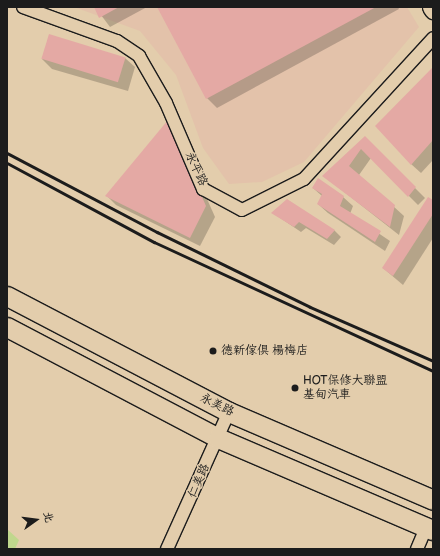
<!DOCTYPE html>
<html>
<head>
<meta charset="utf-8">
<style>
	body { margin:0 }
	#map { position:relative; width:440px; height:556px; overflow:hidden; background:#e3cdac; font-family:"Balsamiq Sans","LXGW WenKai TC",sans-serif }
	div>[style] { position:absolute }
	.built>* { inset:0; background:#e3c2aa }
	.green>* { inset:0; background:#c0d78d }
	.shadow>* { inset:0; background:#0003 }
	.building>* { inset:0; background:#e4a9a4; transform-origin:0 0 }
	.roads { filter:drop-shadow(1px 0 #1c1c1c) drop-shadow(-1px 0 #1c1c1c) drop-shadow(0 1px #1c1c1c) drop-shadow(0 -1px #1c1c1c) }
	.street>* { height:12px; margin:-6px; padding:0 6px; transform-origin:6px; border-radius:6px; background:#e3cdac }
	.secondary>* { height:17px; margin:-8.5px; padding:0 8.5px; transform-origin:8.5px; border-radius:8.5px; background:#e3cdac }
	.primary>* { height:19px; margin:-9.5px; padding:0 9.5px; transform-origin:9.5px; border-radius:9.5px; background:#e3cdac }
	.rail>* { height:3px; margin:-1.5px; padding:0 1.5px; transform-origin:1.5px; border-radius:1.5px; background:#1c1c1c }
	.dots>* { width:11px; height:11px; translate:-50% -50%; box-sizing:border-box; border:2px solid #e3cdac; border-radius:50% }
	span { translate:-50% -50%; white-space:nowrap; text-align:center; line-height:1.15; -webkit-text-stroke:3px #e3cdac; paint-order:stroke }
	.street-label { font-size:12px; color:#1c1c1c }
	.poi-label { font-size:12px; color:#1c1c1c }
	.left { translate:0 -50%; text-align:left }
	.frame { position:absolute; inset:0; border:8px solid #1c1c1c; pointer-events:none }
	.north { position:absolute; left:16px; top:500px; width:40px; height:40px; -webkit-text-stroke:3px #e3cdac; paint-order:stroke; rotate:76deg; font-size:11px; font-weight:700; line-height:16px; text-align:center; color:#1c1c1c }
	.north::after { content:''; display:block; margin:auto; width:14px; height:18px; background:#1c1c1c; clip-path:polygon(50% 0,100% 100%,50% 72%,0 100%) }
</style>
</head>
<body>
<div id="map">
	<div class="built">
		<i style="clip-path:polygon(74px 7px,407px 7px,419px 27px,304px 162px,262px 182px,229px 184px,203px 148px,176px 75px,140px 31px)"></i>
	</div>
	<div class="green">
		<i style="clip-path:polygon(7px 529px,19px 540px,15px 549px,7px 549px)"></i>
	</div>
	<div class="shadow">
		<i style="clip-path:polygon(95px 7px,147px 7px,110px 27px)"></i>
		<i style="clip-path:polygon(158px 7px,398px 7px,399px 9px,217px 108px,207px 98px)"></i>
		<i style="clip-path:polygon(125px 58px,135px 67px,128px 91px,52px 69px,42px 59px)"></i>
		<i style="clip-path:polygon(433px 69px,433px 160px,421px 173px,411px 164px)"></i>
		<i style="clip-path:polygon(177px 131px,215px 217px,200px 246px,116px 205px,107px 196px)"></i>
		<i style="clip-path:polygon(365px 138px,425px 198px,418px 205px,371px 158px,359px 175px,404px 216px,399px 235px,324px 176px)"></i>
		<i style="clip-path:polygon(313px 188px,343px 197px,353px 206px,350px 214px,390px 241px,385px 251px,328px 213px,318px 204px,322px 196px)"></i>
		<i style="clip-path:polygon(433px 202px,433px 238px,403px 285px,383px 268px)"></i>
		<i style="clip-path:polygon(273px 213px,334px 230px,341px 237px,334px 245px,306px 228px,301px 232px)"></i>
	</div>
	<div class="building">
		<i style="clip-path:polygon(94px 7px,119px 7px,99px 18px)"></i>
		<i style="clip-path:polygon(157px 7px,376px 7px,206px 99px)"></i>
		<i style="left:49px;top:34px;width:80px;height:26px;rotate:17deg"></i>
		<i style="clip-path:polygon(433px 67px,433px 140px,411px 165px,375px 126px)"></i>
		<i style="clip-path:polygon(168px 120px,206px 206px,190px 238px,105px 196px)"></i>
		<i style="clip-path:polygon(365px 136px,416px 187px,408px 197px,361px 149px,349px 166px,395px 205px,390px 227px,322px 176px)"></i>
		<i style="clip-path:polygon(318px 178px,344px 196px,340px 206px,381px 231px,375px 242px,317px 204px,322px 194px,312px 188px)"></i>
		<i style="clip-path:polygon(428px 197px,433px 200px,433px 214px,393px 276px,382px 268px)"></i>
		<i style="clip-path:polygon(287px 199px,335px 230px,327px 239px,299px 222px,294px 227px,271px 213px)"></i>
	</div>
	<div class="roads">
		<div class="street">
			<i style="left:23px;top:7px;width:100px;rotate:19.9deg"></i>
			<i style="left:117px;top:41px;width:27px;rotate:34deg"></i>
			<i style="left:139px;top:56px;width:54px;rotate:60.1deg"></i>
			<i style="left:166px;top:103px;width:94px;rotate:66.7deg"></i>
			<i style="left:203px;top:189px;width:44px;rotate:28.3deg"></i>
			<i style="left:242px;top:210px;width:69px;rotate:-26.6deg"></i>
			<i style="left:304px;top:179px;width:191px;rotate:-47.5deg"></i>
			<i style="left:167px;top:549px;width:150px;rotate:-65.7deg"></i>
			<i style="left:417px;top:549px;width:23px;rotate:-67deg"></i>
		</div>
		<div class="secondary">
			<i style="left:431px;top:7px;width:4px;rotate:56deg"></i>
		</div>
		<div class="primary">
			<i style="left:7px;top:296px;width:250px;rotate:27.6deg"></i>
			<i style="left:229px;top:412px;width:222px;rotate:23.3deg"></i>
			<i style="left:7px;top:327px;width:238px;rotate:27.7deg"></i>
			<i style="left:218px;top:438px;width:234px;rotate:23.2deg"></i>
		</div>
	</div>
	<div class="rail">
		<i style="left:7px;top:153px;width:170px;rotate:27.8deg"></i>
		<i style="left:157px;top:232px;width:170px;rotate:26.1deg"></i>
		<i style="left:310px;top:307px;width:134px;rotate:23.7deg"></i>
		<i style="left:7px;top:163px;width:167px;rotate:28.3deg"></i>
		<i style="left:154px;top:242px;width:307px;rotate:24.8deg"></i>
	</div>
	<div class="dots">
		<i style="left:213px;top:351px;background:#1c1c1c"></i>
		<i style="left:295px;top:388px;background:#1c1c1c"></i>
	</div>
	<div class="street-label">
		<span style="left:196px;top:169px;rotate:65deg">永平路</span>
		<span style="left:217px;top:405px;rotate:26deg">永美路</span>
		<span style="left:199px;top:481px;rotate:-66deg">仁美路</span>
	</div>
	<div class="poi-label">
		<span class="left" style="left:221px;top:351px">德新傢俱 楊梅店</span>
		<span class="left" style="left:303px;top:388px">HOT保修大聯盟<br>基甸汽車</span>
	</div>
	<div class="frame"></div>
	<div class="north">北</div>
</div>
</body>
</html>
